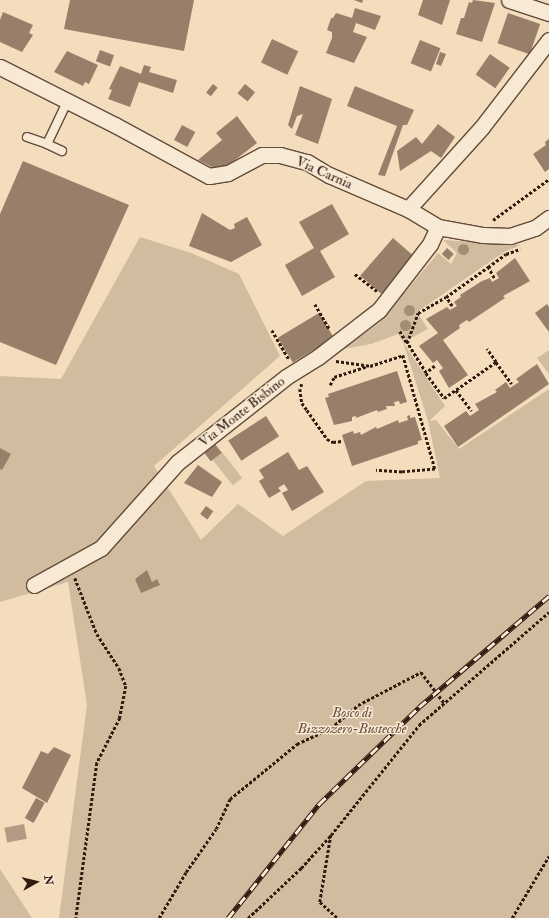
<!DOCTYPE html>
<html>
<head>
<meta charset="utf-8">
<style>
	body { margin:0 }
	#map { position:relative; width:549px; height:918px; overflow:hidden; background:#f3ddbc; font-family:"IM FELL Double Pica",serif }
	div>[style] { position:absolute }
	.green>* { inset:0; background:#d2bc9f; transform-origin:0 0 }
	.water>* { inset:0; background:#b29b82; transform-origin:0 0 }
	.building>* { inset:0; background:#977f69; transform-origin:0 0 }
	.path>* { height:2.5px; margin-top:-1.25px; transform-origin:0; background:repeating-linear-gradient(90deg,#331a10 0 3px,transparent 0 5px) }
	.roads { filter:drop-shadow(1px 0 #634b3b) drop-shadow(-1px 0 #634b3b) drop-shadow(0 1px #634b3b) drop-shadow(0 -1px #634b3b) }
	.lane>* { height:8px; margin:-4px; padding:0 4px; transform-origin:4px; border-radius:4px; background:#f7e9d3 }
	.street>* { height:15px; margin:-7.5px; padding:0 7.5px; transform-origin:7.5px; border-radius:7.5px; background:#f7e9d3 }
	.rail>* { height:4.5px; margin-top:-2.25px; transform-origin:0; background:repeating-linear-gradient(90deg,#f7e9d3 0 9px,#331a10 0 18px); box-sizing:border-box; border-block:1px solid #331a10 }
	.trees>* { width:11px; height:11px; margin:-5.5px; border-radius:50%; background:#a48d75 }
	span { translate:-50% -50%; white-space:nowrap; text-align:center; line-height:1.15; -webkit-text-stroke:3px #f7e9d3; paint-order:stroke }
	.street-label { font-size:14px; color:#331a10 }
	.park-label { font-size:14px; color:#634b3b; font-style:italic }
	.north { position:absolute; left:16px; top:862px; width:40px; height:40px; -webkit-text-stroke:3px #f7e9d3; paint-order:stroke; rotate:82deg; font-size:11px; font-weight:700; line-height:16px; text-align:center; color:#331a10 }
	.north::after { content:''; display:block; margin:auto; width:14px; height:18px; background:#331a10; clip-path:polygon(50% 0,100% 100%,50% 72%,0 100%) }
</style>
</head>
<body>
<div id="map">
	<div class="green">
		<i style="clip-path:polygon(140px 237px,191px 253px,239px 274px,280px 356px,154px 466px,201px 540px,238px 504px,283px 536px,366px 481px,440px 478px,428px 421px,403px 342px,398px 334px,371px 344px,343px 349px,379px 323px,438px 253px,451px 264px,457px 253px,443px 240px,521px 245px,504px 252px,417px 312px,428px 329px,403px 342px,445px 406px,429px 421px,436px 420px,459px 449px,549px 389px,549px 918px,59px 918px,87px 705px,68px 582px,0 602px,0 376px,61px 379px)"></i>
		<i style="clip-path:polygon(549px 350px,549px 374px,537px 358px)"></i>
		<i style="left:222px;top:452px;width:33px;height:12px;rotate:52deg"></i>
		<i style="clip-path:polygon(0 869px,32px 918px,0 918px)"></i>
	</div>
	<div class="water">
		<i style="left:24px;top:824px;width:15px;height:20px;rotate:79deg"></i>
	</div>
	<div class="building">
		<i style="clip-path:polygon(70px 0,194px 0,184px 51px,64px 29px)"></i>
		<i style="clip-path:polygon(354px 0,363px 0,362px 3px)"></i>
		<i style="clip-path:polygon(423px 0,450px 0,442px 25px,418px 15px)"></i>
		<i style="clip-path:polygon(473px 0,495px 3px,482px 42px,456px 34px,461px 18px,464px 18px,469px 2px,472px 3px)"></i>
		<i style="clip-path:polygon(355px 8px,381px 16px,375px 30px,356px 23px,353px 32px,367px 37px,354px 63px,326px 53px,332px 38px,332px 32px,327px 30px,331px 18px,333px 18px,336px 13px,352px 18px)"></i>
		<i style="clip-path:polygon(3px 12px,33px 25px,29px 33px,33px 35px,22px 52px,0 42px,0 20px)"></i>
		<i style="left:508px;top:13px;width:34px;height:32px;rotate:19deg"></i>
		<i style="left:272px;top:39px;width:29px;height:26px;rotate:25deg"></i>
		<i style="left:420px;top:40px;width:22px;height:25px;rotate:22deg"></i>
		<i style="left:100px;top:50px;width:15px;height:12px;rotate:20deg"></i>
		<i style="clip-path:polygon(67px 51px,98px 65px,89px 84px,85px 82px,83px 86px,54px 72px)"></i>
		<i style="clip-path:polygon(440px 52px,446px 54px,441px 66px,436px 64px)"></i>
		<i style="left:490px;top:54px;width:24px;height:25px;rotate:35deg"></i>
		<i style="clip-path:polygon(144px 65px,151px 67px,149px 72px,177px 80px,173px 93px,139px 82px,130px 107px,108px 99px,112px 90px,109px 89px,120px 66px,141px 74px)"></i>
		<i style="left:213px;top:84px;width:6px;height:11px;rotate:39deg"></i>
		<i style="left:245px;top:84px;width:13px;height:12px;rotate:39deg"></i>
		<i style="clip-path:polygon(300px 86px,332px 99px,318px 144px,295px 135px,303px 114px,297px 116px,292px 129px,288px 125px)"></i>
		<i style="clip-path:polygon(355px 86px,414px 110px,407px 125px,403px 125px,385px 176px,378px 175px,397px 126px,347px 106px)"></i>
		<i style="clip-path:polygon(237px 116px,257px 143px,225px 168px,216px 169px,198px 160px,222px 140px,216px 133px)"></i>
		<i style="clip-path:polygon(438px 124px,455px 137px,441px 158px,431px 151px,400px 171px,397px 151px,416px 137px,422px 144px)"></i>
		<i style="left:182px;top:125px;width:15px;height:17px;rotate:28deg"></i>
		<i style="clip-path:polygon(549px 139px,549px 169px,545px 172px,533px 154px,546px 145px,545px 142px)"></i>
		<i style="clip-path:polygon(23px 161px,129px 205px,56px 365px,0 342px,0 214px)"></i>
		<i style="clip-path:polygon(332px 204px,349px 234px,320px 251px,335px 277px,302px 296px,285px 265px,314px 248px,299px 222px)"></i>
		<i style="clip-path:polygon(202px 213px,230px 230px,235px 228px,234px 224px,247px 217px,262px 245px,231px 262px,189px 246px)"></i>
		<i style="left:393px;top:238px;width:28px;height:50px;rotate:41deg"></i>
		<i style="left:447px;top:248px;width:9px;height:8px;rotate:41deg"></i>
		<i style="clip-path:polygon(515px 258px,530px 281px,503px 296px,505px 298px,469px 322px,467px 320px,459px 325px,460px 328px,443px 340px,468px 375px,449px 388px,439px 371px,443px 368px,437px 360px,433px 363px,419px 346px,438px 333px,426px 319px,447px 307px,450px 310px,457px 306px,454px 302px,461px 297px,460px 295px,482px 281px,490px 278px,492px 282px,499px 278px,496px 273px)"></i>
		<i style="clip-path:polygon(547px 304px,549px 307px,549px 332px,535px 313px)"></i>
		<i style="left:319px;top:313px;width:29px;height:48px;rotate:59deg"></i>
		<i style="clip-path:polygon(537px 364px,549px 384px,458px 447px,444px 426px,466px 411px,470px 416px,479px 410px,475px 404px,497px 392px,495px 390px,506px 382px,510px 388px,519px 382px,516px 379px)"></i>
		<i style="clip-path:polygon(397px 371px,407px 402px,400px 404px,399px 401px,394px 402px,395px 406px,386px 406px,387px 409px,378px 412px,377px 410px,356px 418px,356px 416px,352px 417px,352px 421px,334px 425px,325px 398px,329px 397px,328px 394px)"></i>
		<i style="clip-path:polygon(410px 415px,410px 418px,415px 417px,422px 440px,418px 441px,418px 444px,352px 466px,342px 435px,353px 431px,354px 434px,360px 432px,361px 435px,376px 427px,377px 429px,398px 420px,399px 423px,408px 420px,407px 416px)"></i>
		<i style="left:266px;top:416px;width:24px;height:45px;rotate:57deg"></i>
		<i style="left:215px;top:444px;width:11px;height:14px;rotate:52deg"></i>
		<i style="clip-path:polygon(0 448px,11px 454px,2px 470px,0 469px)"></i>
		<i style="clip-path:polygon(288px 452px,299px 470px,307px 466px,324px 492px,292px 511px,282px 493px,288px 490px,284px 484px,278px 488px,281px 491px,269px 498px,259px 481px,264px 478px,259px 470px)"></i>
		<i style="clip-path:polygon(198px 465px,222px 482px,212px 497px,184px 483px)"></i>
		<i style="left:206px;top:506px;width:9px;height:10px;rotate:36deg"></i>
		<i style="clip-path:polygon(147px 570px,152px 582px,157px 579px,160px 585px,141px 593px,135px 579px)"></i>
		<i style="clip-path:polygon(54px 747px,71px 755px,47px 803px,22px 788px,41px 751px,48px 754px)"></i>
		<i style="left:36px;top:798px;width:10px;height:23px;rotate:29deg"></i>
	</div>
	<div class="path">
		<i style="left:493px;top:220px;width:69px;rotate:-36.2deg"></i>
		<i style="left:355px;top:274px;width:28px;rotate:38deg"></i>
		<i style="left:494px;top:278px;width:13px;rotate:-119deg"></i>
		<i style="left:488px;top:267px;width:22px;rotate:-36deg"></i>
		<i style="left:506px;top:254px;width:15px;rotate:-20deg"></i>
		<i style="left:315px;top:304px;width:30px;rotate:60deg"></i>
		<i style="left:452px;top:306px;width:11px;rotate:-124deg"></i>
		<i style="left:446px;top:297px;width:52px;rotate:-35.5deg"></i>
		<i style="left:272px;top:330px;width:34px;rotate:60deg"></i>
		<i style="left:400px;top:331px;width:14px;rotate:60deg"></i>
		<i style="left:336px;top:361px;width:34px;rotate:8deg"></i>
		<i style="left:370px;top:366px;width:35px;rotate:-18deg"></i>
		<i style="left:403px;top:355px;width:118px;rotate:74.3deg"></i>
		<i style="left:435px;top:469px;width:33px;rotate:175deg"></i>
		<i style="left:402px;top:472px;width:26px;rotate:-176deg"></i>
		<i style="left:496px;top:362px;width:27px;rotate:54deg"></i>
		<i style="left:435px;top:366px;width:11px;rotate:142deg"></i>
		<i style="left:426px;top:373px;width:31px;rotate:54deg"></i>
		<i style="left:444px;top:398px;width:63px;rotate:-34.7deg"></i>
		<i style="left:496px;top:362px;width:16px;rotate:-125deg"></i>
		<i style="left:426px;top:373px;width:36px;rotate:-122deg"></i>
		<i style="left:407px;top:343px;width:32px;rotate:-70deg"></i>
		<i style="left:418px;top:313px;width:32px;rotate:-30deg"></i>
		<i style="left:302px;top:384px;width:5px;rotate:112deg"></i>
		<i style="left:300px;top:389px;width:14px;rotate:82deg"></i>
		<i style="left:302px;top:403px;width:9px;rotate:54deg"></i>
		<i style="left:307px;top:410px;width:35px;rotate:55deg"></i>
		<i style="left:327px;top:439px;width:7px;rotate:27deg"></i>
		<i style="left:333px;top:442px;width:9px;rotate:-6deg"></i>
		<i style="left:330px;top:385px;width:9px;rotate:-63deg"></i>
		<i style="left:334px;top:377px;width:36px;rotate:-18deg"></i>
		<i style="left:456px;top:390px;width:26px;rotate:53deg"></i>
		<i style="left:75px;top:578px;width:60px;rotate:68.6deg"></i>
		<i style="left:97px;top:634px;width:40px;rotate:57.1deg"></i>
		<i style="left:119px;top:668px;width:19px;rotate:69deg"></i>
		<i style="left:126px;top:686px;width:33px;rotate:101deg"></i>
		<i style="left:120px;top:718px;width:51px;rotate:117.1deg"></i>
		<i style="left:97px;top:763px;width:156px;rotate:97.7deg"></i>
		<i style="left:331px;top:835px;width:68px;rotate:99.3deg"></i>
		<i style="left:320px;top:902px;width:24px;rotate:42deg"></i>
		<i style="left:159px;top:918px;width:53px;rotate:-59.6deg"></i>
		<i style="left:186px;top:872px;width:52px;rotate:-55.1deg"></i>
		<i style="left:216px;top:829px;width:33px;rotate:-65deg"></i>
		<i style="left:230px;top:799px;width:87px;rotate:-39.4deg"></i>
		<i style="left:297px;top:744px;width:38px;rotate:-25deg"></i>
		<i style="left:331px;top:728px;width:35px;rotate:-40deg"></i>
		<i style="left:358px;top:705px;width:71px;rotate:-27.6deg"></i>
		<i style="left:421px;top:672px;width:38px;rotate:53deg"></i>
		<i style="left:248px;top:918px;width:73px;rotate:-43.3deg"></i>
		<i style="left:301px;top:868px;width:45px;rotate:-47.7deg"></i>
		<i style="left:331px;top:835px;width:141px;rotate:-51.3deg"></i>
		<i style="left:419px;top:725px;width:172px;rotate:-41deg"></i>
		<i style="left:512px;top:918px;width:72px;rotate:-59.2deg"></i>
	</div>
	<div class="roads">
		<div class="lane">
			<i style="left:27px;top:137px;width:21px;rotate:19deg"></i>
			<i style="left:62px;top:151px;width:17px;rotate:-155deg"></i>
			<i style="left:47px;top:144px;width:49px;rotate:-64.5deg"></i>
		</div>
		<div class="street">
			<i style="left:509px;top:0;width:42px;rotate:18deg"></i>
			<i style="left:0;top:67px;width:129px;rotate:26.8deg"></i>
			<i style="left:115px;top:125px;width:107px;rotate:28.5deg"></i>
			<i style="left:209px;top:176px;width:19px;rotate:-9deg"></i>
			<i style="left:228px;top:173px;width:38px;rotate:-28deg"></i>
			<i style="left:262px;top:155px;width:18px"></i>
			<i style="left:280px;top:155px;width:28px;rotate:15deg"></i>
			<i style="left:307px;top:162px;width:26px;rotate:31deg"></i>
			<i style="left:329px;top:175px;width:86px;rotate:23.3deg"></i>
			<i style="left:408px;top:209px;width:110px;rotate:-47.9deg"></i>
			<i style="left:482px;top:127px;width:110px;rotate:-52.4deg"></i>
			<i style="left:408px;top:209px;width:35px;rotate:31deg"></i>
			<i style="left:438px;top:227px;width:46px;rotate:10.1deg"></i>
			<i style="left:483px;top:235px;width:27px;rotate:2deg"></i>
			<i style="left:510px;top:236px;width:26px;rotate:-18deg"></i>
			<i style="left:535px;top:228px;width:17px;rotate:-36deg"></i>
			<i style="left:34px;top:585px;width:77px;rotate:-28.9deg"></i>
			<i style="left:101px;top:548px;width:115px;rotate:-48.2deg"></i>
			<i style="left:178px;top:462px;width:137px;rotate:-38.2deg"></i>
			<i style="left:286px;top:377px;width:38px;rotate:-32deg"></i>
			<i style="left:318px;top:357px;width:77px;rotate:-37.6deg"></i>
			<i style="left:379px;top:310px;width:83px;rotate:-52.3deg"></i>
			<i style="left:430px;top:244px;width:19px;rotate:-65deg"></i>
		</div>
	</div>
	<div class="rail">
		<i style="left:228px;top:918px;width:146px;rotate:-51.4deg"></i>
		<i style="left:319px;top:804px;width:139px;rotate:-44.1deg"></i>
		<i style="left:419px;top:707px;width:171px;rotate:-40.5deg"></i>
	</div>
	<div class="trees">
		<i style="left:463px;top:249px"></i>
		<i style="left:409px;top:310px"></i>
		<i style="left:405px;top:325px"></i>
	</div>
	<div class="street-label">
		<span style="left:324px;top:173px;rotate:24deg">Via Carnia</span>
		<span style="left:242px;top:412px;rotate:-38deg">Via Monte Bisbino</span>
	</div>
	<div class="park-label">
		<span style="left:352px;top:721px">Bosco di<br>Bizzozero-Bustecche</span>
	</div>
	<div class="north">N</div>
</div>
</body>
</html>
